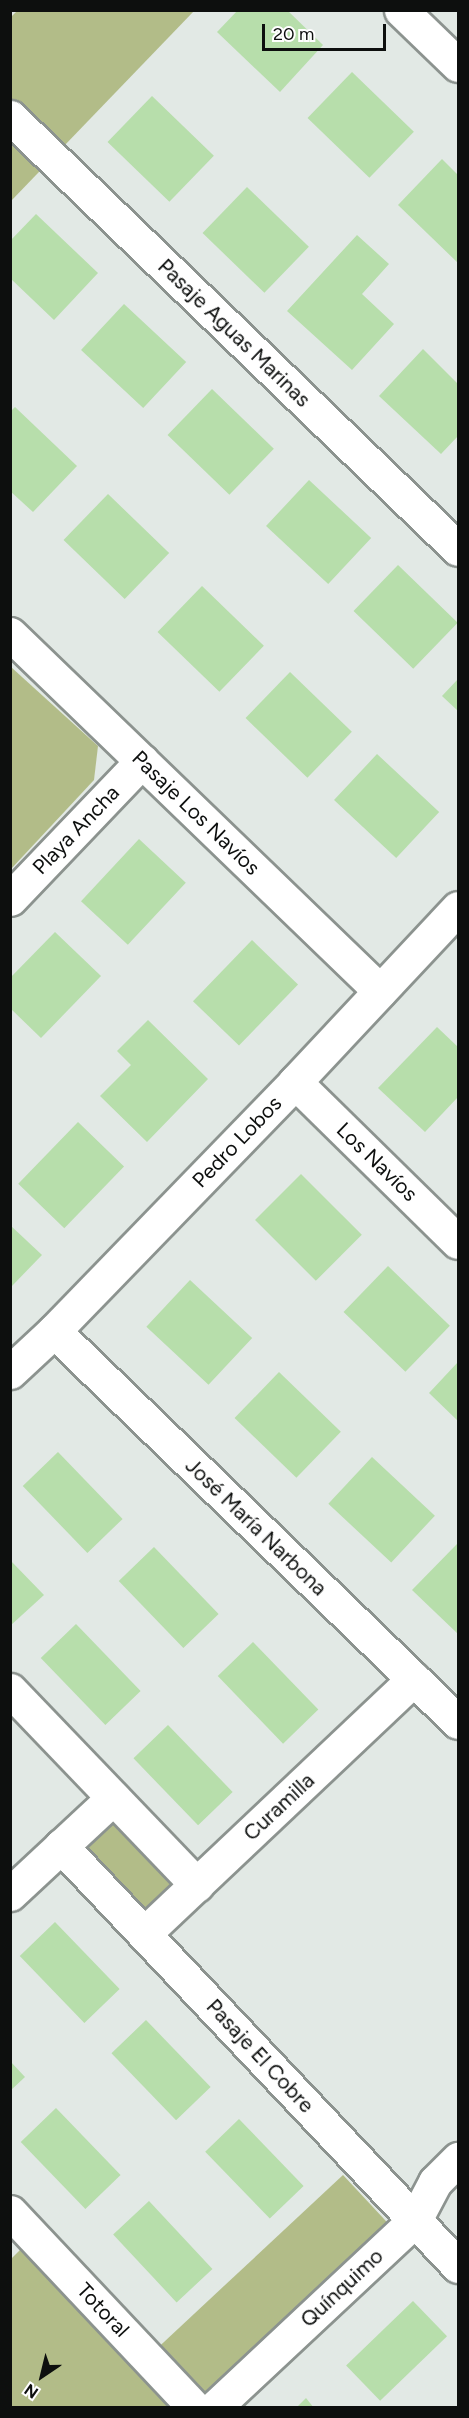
<!DOCTYPE html>
<html>
<head>
<meta charset="utf-8">
<style>
	body { margin:0 }
	#map { position:relative; width:469px; height:2418px; overflow:hidden; background:#e2e9e5; font-family:Figtree,sans-serif }
	div>[style] { position:absolute }
	.green>* { inset:0; background:#b2bc88; transform-origin:0 0 }
	.building>* { inset:0; background:#b7deab; transform-origin:0 0 }
	.roads { filter:drop-shadow(2px 0 #8c938f) drop-shadow(-2px 0 #8c938f) drop-shadow(0 2px #8c938f) drop-shadow(0 -2px #8c938f) }
	.minor>* { height:33px; margin:-16.5px; padding:0 16.5px; transform-origin:16.5px; border-radius:16.5px; background:#fff }
	span { translate:-50% -50%; white-space:nowrap; text-align:center; line-height:1.15; -webkit-text-stroke:4.5px #fff; paint-order:stroke }
	.street-label { font-size:21px; color:#0d0f0e }
	.frame { position:absolute; inset:0; border:12px solid #0d0f0e; pointer-events:none }
	.north { position:absolute; left:12px; top:2346px; width:60px; height:60px; -webkit-text-stroke:4px #fff; paint-order:stroke; rotate:215deg; font-size:16px; font-weight:700; line-height:24px; text-align:center; color:#0d0f0e }
	.north::after { content:''; display:block; margin:auto; width:21px; height:27px; background:#0d0f0e; clip-path:polygon(50% 0,100% 100%,50% 72%,0 100%) }
	.scale { position:absolute; left:262px; top:24px; width:124px; height:27px; box-sizing:border-box; border:3px solid #0d0f0e; border-top:0; padding-left:8px; font-size:18px; line-height:21px; white-space:nowrap; color:#0d0f0e; -webkit-text-stroke:4px #fff; paint-order:stroke }
</style>
</head>
<body>
<div id="map">
	<div class="green">
		<i style="clip-path:polygon(18px 10px,194px 11px,11px 201px,10px 18px)"></i>
		<i style="clip-path:polygon(11px 667px,98px 746px,94px 780px,11px 869px)"></i>
		<i style="left:111px;top:1815px;width:93px;height:43px;rotate:45deg"></i>
		<i style="left:343px;top:2175px;width:67px;height:251px;rotate:47deg"></i>
		<i style="clip-path:polygon(26px 2244px,178px 2408px,11px 2408px,11px 2259px)"></i>
	</div>
	<div class="building">
		<i style="clip-path:polygon(238px 10px,287px 10px,323px 45px,280px 92px,217px 32px)"></i>
		<i style="left:352px;top:72px;width:86px;height:64px;rotate:44deg"></i>
		<i style="left:152px;top:96px;width:86px;height:64px;rotate:44deg"></i>
		<i style="clip-path:polygon(442px 159px,458px 175px,458px 263px,398px 205px)"></i>
		<i style="left:247px;top:187px;width:86px;height:64px;rotate:44deg"></i>
		<i style="clip-path:polygon(36px 214px,98px 273px,54px 320px,10px 278px,10px 241px)"></i>
		<i style="clip-path:polygon(357px 235px,389px 264px,362px 294px,394px 324px,352px 370px,287px 311px)"></i>
		<i style="left:124px;top:304px;width:85px;height:63px;rotate:43deg"></i>
		<i style="clip-path:polygon(423px 349px,458px 384px,458px 436px,441px 454px,379px 396px)"></i>
		<i style="left:212px;top:389px;width:86px;height:64px;rotate:44deg"></i>
		<i style="clip-path:polygon(15px 407px,77px 466px,33px 512px,10px 491px,10px 412px)"></i>
		<i style="left:309px;top:480px;width:85px;height:63px;rotate:43deg"></i>
		<i style="left:108px;top:494px;width:85px;height:64px;rotate:44deg"></i>
		<i style="left:398px;top:565px;width:83px;height:64px;rotate:44deg"></i>
		<i style="left:202px;top:586px;width:86px;height:64px;rotate:44deg"></i>
		<i style="left:290px;top:672px;width:86px;height:64px;rotate:44deg"></i>
		<i style="clip-path:polygon(458px 679px,458px 711px,442px 696px)"></i>
		<i style="left:377px;top:754px;width:85px;height:63px;rotate:43deg"></i>
		<i style="left:139px;top:839px;width:64px;height:85px;rotate:43deg"></i>
		<i style="clip-path:polygon(55px 932px,101px 976px,41px 1038px,10px 1008px,10px 978px)"></i>
		<i style="left:252px;top:940px;width:64px;height:85px;rotate:44deg"></i>
		<i style="clip-path:polygon(148px 1020px,208px 1079px,147px 1142px,100px 1096px,131px 1065px,117px 1051px)"></i>
		<i style="clip-path:polygon(437px 1027px,458px 1047px,458px 1097px,425px 1132px,378px 1088px)"></i>
		<i style="left:78px;top:1122px;width:64px;height:86px;rotate:44deg"></i>
		<i style="left:301px;top:1174px;width:86px;height:65px;rotate:45deg"></i>
		<i style="clip-path:polygon(10px 1225px,42px 1255px,10px 1288px)"></i>
		<i style="left:388px;top:1266px;width:86px;height:64px;rotate:44deg"></i>
		<i style="left:190px;top:1280px;width:85px;height:64px;rotate:43deg"></i>
		<i style="clip-path:polygon(458px 1362px,458px 1421px,429px 1393px)"></i>
		<i style="left:279px;top:1372px;width:86px;height:64px;rotate:44deg"></i>
		<i style="left:58px;top:1452px;width:93px;height:49px;rotate:46deg"></i>
		<i style="left:372px;top:1457px;width:86px;height:64px;rotate:43deg"></i>
		<i style="clip-path:polygon(457px 1544px,458px 1546px,458px 1634px,412px 1590px)"></i>
		<i style="left:154px;top:1547px;width:93px;height:49px;rotate:46deg"></i>
		<i style="clip-path:polygon(10px 1560px,44px 1595px,10px 1626px)"></i>
		<i style="left:76px;top:1624px;width:93px;height:49px;rotate:46deg"></i>
		<i style="left:253px;top:1642px;width:94px;height:49px;rotate:46deg"></i>
		<i style="left:168px;top:1725px;width:93px;height:48px;rotate:46deg"></i>
		<i style="left:55px;top:1922px;width:93px;height:49px;rotate:46deg"></i>
		<i style="left:146px;top:2020px;width:93px;height:48px;rotate:46deg"></i>
		<i style="clip-path:polygon(10px 2061px,25px 2077px,10px 2091px)"></i>
		<i style="left:56px;top:2108px;width:93px;height:49px;rotate:46deg"></i>
		<i style="left:239px;top:2119px;width:93px;height:47px;rotate:46deg"></i>
		<i style="left:149px;top:2201px;width:93px;height:49px;rotate:47deg"></i>
		<i style="left:413px;top:2301px;width:49px;height:93px;rotate:46deg"></i>
		<i style="clip-path:polygon(306px 2398px,314px 2408px,296px 2408px)"></i>
	</div>
	<div class="roads">
		<div class="minor">
			<i style="left:401px;top:10px;width:79px;rotate:44deg"></i>
			<i style="left:10px;top:117px;width:622px;rotate:43.96deg"></i>
			<i style="left:10px;top:634px;width:514px;rotate:43.98deg"></i>
			<i style="left:10px;top:899px;width:191px;rotate:-46.3deg"></i>
			<i style="left:295px;top:1082px;width:228px;rotate:44.5deg"></i>
			<i style="left:54px;top:1331px;width:562px;rotate:44.06deg"></i>
			<i style="left:10px;top:1372px;width:60px;rotate:-43deg"></i>
			<i style="left:54px;top:1331px;width:347px;rotate:-45.9deg"></i>
			<i style="left:295px;top:1082px;width:238px;rotate:-46.9deg"></i>
			<i style="left:10px;top:1690px;width:270px;rotate:46.2deg"></i>
			<i style="left:61px;top:1846px;width:578px;rotate:46.61deg"></i>
			<i style="left:10px;top:1894px;width:141px;rotate:-43deg"></i>
			<i style="left:144px;top:1934px;width:371px;rotate:-43.4deg"></i>
			<i style="left:10px;top:2212px;width:270px;rotate:46.7deg"></i>
			<i style="left:214px;top:2408px;width:275px;rotate:-43.1deg"></i>
			<i style="left:415px;top:2220px;width:43px;rotate:-62.2deg"></i>
			<i style="left:435px;top:2182px;width:33px;rotate:-45deg"></i>
		</div>
	</div>
	<div class="street-label">
		<span style="left:234px;top:333px;rotate:44deg">Pasaje Aguas Marinas</span>
		<span style="left:196px;top:813px;rotate:44deg">Pasaje Los Navíos</span>
		<span style="left:76px;top:830px;rotate:-46deg">Playa Ancha</span>
		<span style="left:237px;top:1142px;rotate:-46deg">Pedro Lobos</span>
		<span style="left:377px;top:1162px;rotate:44deg">Los Navíos</span>
		<span style="left:256px;top:1527px;rotate:44deg">José María Narbona</span>
		<span style="left:279px;top:1807px;rotate:-43deg">Curamilla</span>
		<span style="left:260px;top:2056px;rotate:47deg">Pasaje El Cobre</span>
		<span style="left:342px;top:2288px;rotate:-43deg">Quínquimo</span>
		<span style="left:103px;top:2310px;rotate:47deg">Totoral</span>
	</div>
	<div class="frame"></div>
	<div class="north">N</div>
	<div class="scale">20 m</div>
</div>
</body>
</html>
